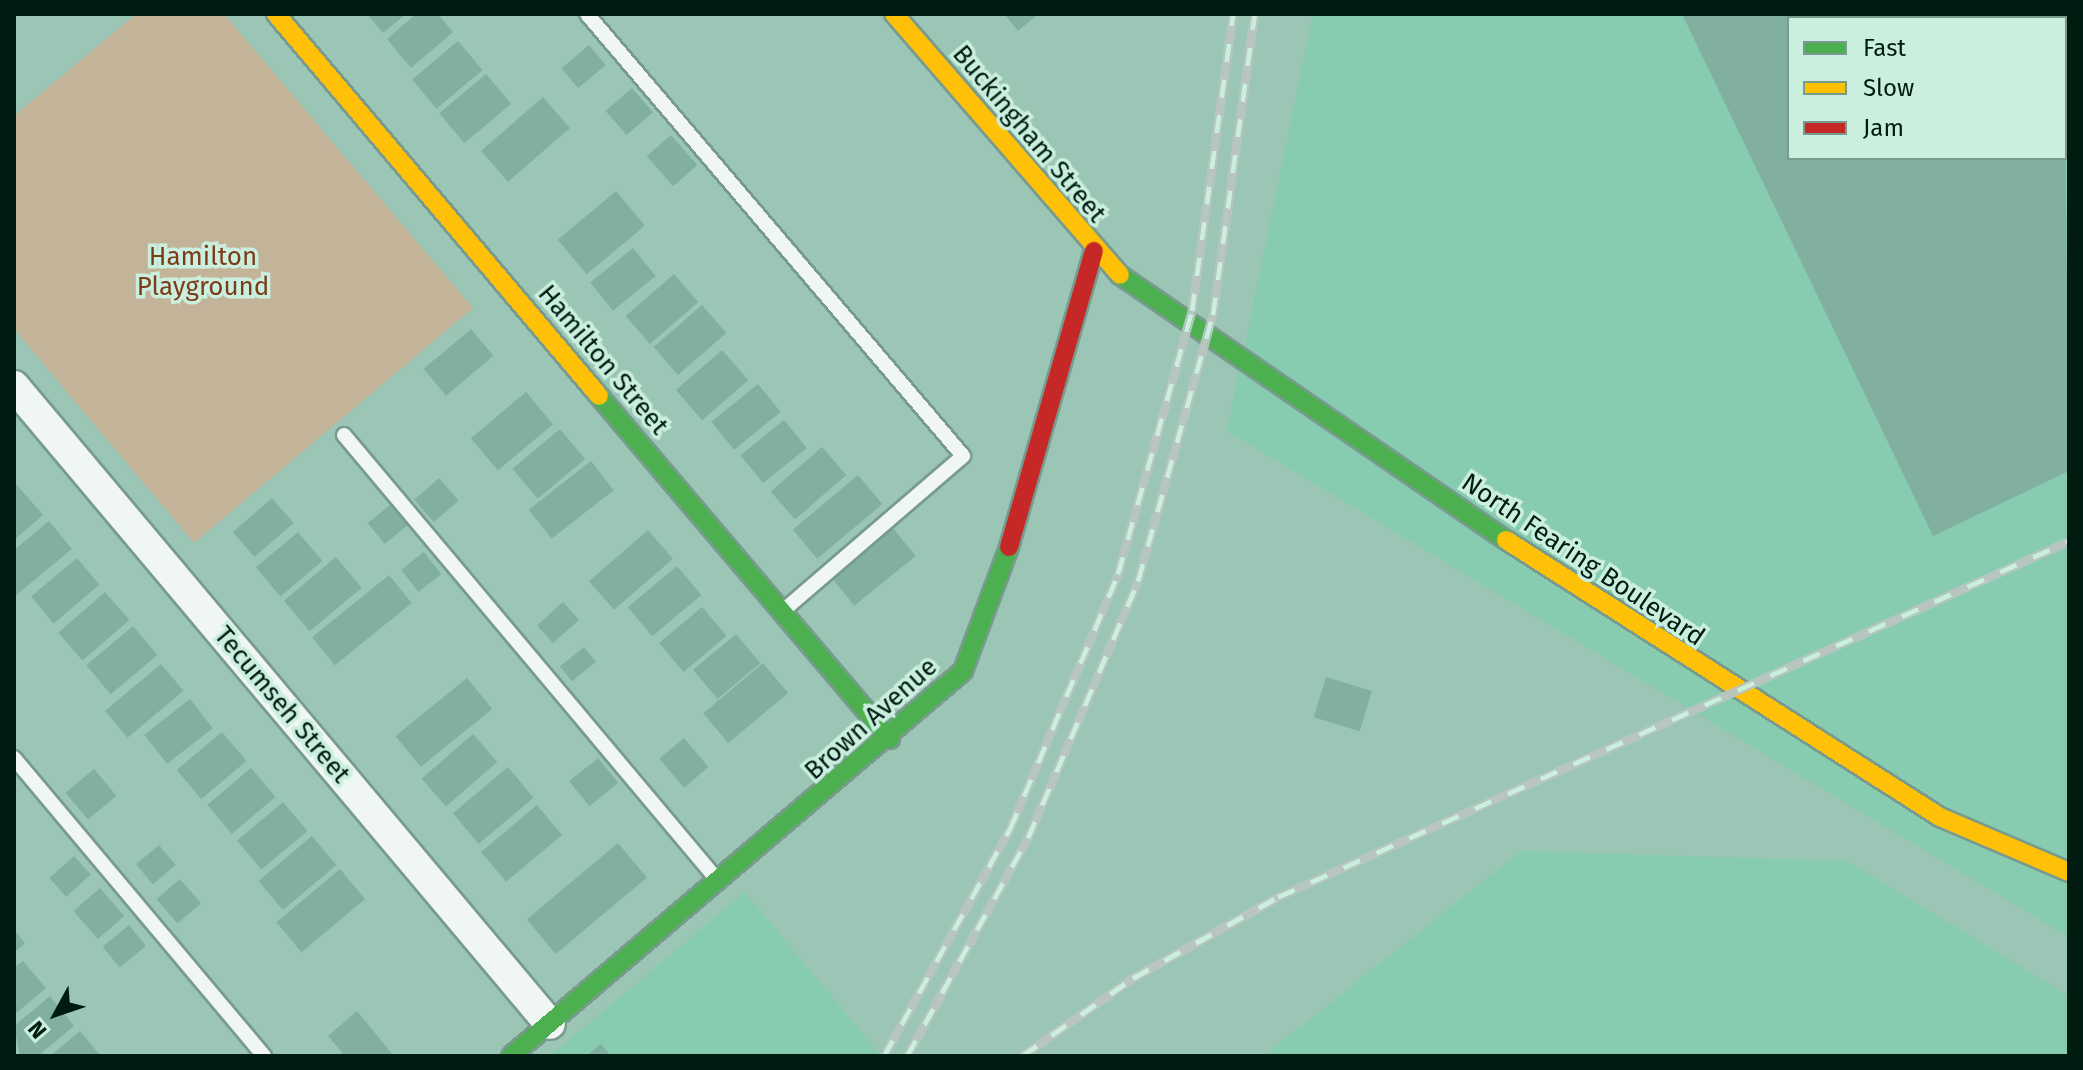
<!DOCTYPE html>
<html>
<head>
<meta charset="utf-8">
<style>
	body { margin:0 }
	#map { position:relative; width:2083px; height:1070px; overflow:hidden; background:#9bc6b5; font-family:"Fira Sans",sans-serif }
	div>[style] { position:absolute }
	.built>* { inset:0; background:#87ccb1 }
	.green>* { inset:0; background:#c3b399 }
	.building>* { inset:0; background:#81b0a0; transform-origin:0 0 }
	.roads { filter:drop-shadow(2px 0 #789b8e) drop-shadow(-2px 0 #789b8e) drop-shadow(0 2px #789b8e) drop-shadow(0 -2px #789b8e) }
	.lane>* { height:14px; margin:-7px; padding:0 7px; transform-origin:7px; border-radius:7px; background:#f0f6f4 }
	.street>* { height:30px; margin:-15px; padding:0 15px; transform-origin:15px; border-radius:15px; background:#f0f6f4 }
	.fast>* { height:18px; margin:-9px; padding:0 9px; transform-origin:9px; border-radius:9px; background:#4caf50 }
	.slow>* { height:18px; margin:-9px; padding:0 9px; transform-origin:9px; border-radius:9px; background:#ffc107 }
	.jam>* { height:18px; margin:-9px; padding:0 9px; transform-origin:9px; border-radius:9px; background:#c62828 }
	.rail>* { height:9px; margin-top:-4.5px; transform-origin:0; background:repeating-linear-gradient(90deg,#caefdf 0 18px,#b8c5c0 0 36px); box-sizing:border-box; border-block:2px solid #b8c5c0 }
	span { translate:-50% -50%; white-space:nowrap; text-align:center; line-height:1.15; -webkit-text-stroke:7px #caefdf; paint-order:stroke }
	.street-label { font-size:26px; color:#001b10 }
	.park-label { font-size:26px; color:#7c3c18 }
	.frame { position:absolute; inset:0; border:16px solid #001b10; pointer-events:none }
	.legend { position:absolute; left:1787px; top:16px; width:280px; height:144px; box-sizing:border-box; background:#caefdf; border:2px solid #799a8c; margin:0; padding:10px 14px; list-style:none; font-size:24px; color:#001b10 }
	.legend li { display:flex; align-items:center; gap:16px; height:40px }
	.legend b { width:40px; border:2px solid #799a8c }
	.north { position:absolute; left:16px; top:974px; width:80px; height:80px; -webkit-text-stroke:6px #caefdf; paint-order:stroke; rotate:230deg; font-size:22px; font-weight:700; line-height:32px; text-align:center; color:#001b10 }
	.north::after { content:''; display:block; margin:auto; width:28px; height:36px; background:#001b10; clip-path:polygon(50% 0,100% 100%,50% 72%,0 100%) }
</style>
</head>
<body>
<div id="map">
	<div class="built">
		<i style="clip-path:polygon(evenodd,1313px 14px,2069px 14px,2069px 937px,1227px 431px,1313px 14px,1789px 18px,2065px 18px,2065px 158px,1789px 158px,1789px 18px)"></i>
		<i style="clip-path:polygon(1521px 851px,1847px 861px,2069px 996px,2069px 1056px,1264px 1056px)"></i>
		<i style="clip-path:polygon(745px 892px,881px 1056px,550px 1056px)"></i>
	</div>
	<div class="green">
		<i style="clip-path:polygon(136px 14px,224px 14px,473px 308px,194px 543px,14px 329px,14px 116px)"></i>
	</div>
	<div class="building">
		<i style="clip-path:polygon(367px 14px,406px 14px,383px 33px)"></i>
		<i style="clip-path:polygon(416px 14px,438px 14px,453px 32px,411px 68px,387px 39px)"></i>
		<i style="clip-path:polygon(1004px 14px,1038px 14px,1018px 31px)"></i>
		<i style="clip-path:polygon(1682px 14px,2031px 14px,1789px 18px,1789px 158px,2065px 158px,2065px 84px,2069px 471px,1933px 536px)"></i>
		<i style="left:458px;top:41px;width:38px;height:60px;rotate:50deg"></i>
		<i style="left:589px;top:45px;width:26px;height:36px;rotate:50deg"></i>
		<i style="left:486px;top:74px;width:39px;height:61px;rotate:50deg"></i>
		<i style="left:632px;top:88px;width:32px;height:35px;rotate:49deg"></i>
		<i style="left:543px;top:97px;width:41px;height:82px;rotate:49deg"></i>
		<i style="left:671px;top:135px;width:40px;height:32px;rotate:49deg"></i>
		<i style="left:616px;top:191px;width:45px;height:76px;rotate:50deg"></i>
		<i style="left:633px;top:248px;width:36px;height:55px;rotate:51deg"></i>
		<i style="left:674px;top:274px;width:37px;height:64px;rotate:49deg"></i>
		<i style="left:702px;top:305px;width:37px;height:64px;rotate:49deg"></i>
		<i style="left:471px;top:329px;width:35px;height:62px;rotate:50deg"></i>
		<i style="left:722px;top:350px;width:40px;height:61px;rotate:49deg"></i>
		<i style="left:758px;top:384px;width:36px;height:60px;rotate:51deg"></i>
		<i style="left:526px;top:392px;width:42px;height:72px;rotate:50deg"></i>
		<i style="left:784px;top:420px;width:36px;height:56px;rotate:51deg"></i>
		<i style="left:560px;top:429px;width:39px;height:62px;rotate:50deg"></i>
		<i style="left:822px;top:447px;width:37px;height:68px;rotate:49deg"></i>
		<i style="left:591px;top:461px;width:37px;height:79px;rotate:52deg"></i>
		<i style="left:858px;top:475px;width:38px;height:85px;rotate:50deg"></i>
		<i style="left:439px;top:478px;width:30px;height:33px;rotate:49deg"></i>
		<i style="clip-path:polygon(17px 485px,43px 515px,14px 540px,14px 488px)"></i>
		<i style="left:272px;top:498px;width:33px;height:52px;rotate:49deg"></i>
		<i style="left:391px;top:504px;width:27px;height:30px;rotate:51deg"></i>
		<i style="clip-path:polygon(49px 521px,72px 549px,14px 597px,14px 550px)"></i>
		<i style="left:893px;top:528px;width:36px;height:79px;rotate:51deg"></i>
		<i style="left:648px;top:530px;width:38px;height:78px;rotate:49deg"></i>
		<i style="left:298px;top:532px;width:38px;height:55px;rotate:50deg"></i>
		<i style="left:424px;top:552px;width:28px;height:29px;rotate:52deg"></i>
		<i style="left:336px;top:557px;width:40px;height:68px;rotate:50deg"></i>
		<i style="left:77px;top:558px;width:35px;height:60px;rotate:50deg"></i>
		<i style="left:677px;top:566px;width:38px;height:64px;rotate:50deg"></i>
		<i style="left:389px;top:575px;width:36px;height:99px;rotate:51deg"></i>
		<i style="left:105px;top:592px;width:37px;height:62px;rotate:49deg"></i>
		<i style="left:563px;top:602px;width:24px;height:35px;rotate:48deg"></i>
		<i style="left:702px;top:607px;width:38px;height:56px;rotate:50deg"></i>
		<i style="left:133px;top:626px;width:38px;height:61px;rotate:50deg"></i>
		<i style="left:736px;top:634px;width:38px;height:56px;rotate:50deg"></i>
		<i style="left:584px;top:647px;width:19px;height:31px;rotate:51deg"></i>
		<i style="left:763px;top:663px;width:39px;height:78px;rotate:50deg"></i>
		<i style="left:161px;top:664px;width:35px;height:73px;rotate:50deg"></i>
		<i style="left:1326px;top:677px;width:48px;height:42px;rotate:17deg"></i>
		<i style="left:467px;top:678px;width:40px;height:92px;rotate:51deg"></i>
		<i style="left:190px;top:699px;width:37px;height:58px;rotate:52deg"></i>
		<i style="left:222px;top:732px;width:38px;height:59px;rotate:50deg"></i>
		<i style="left:473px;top:734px;width:37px;height:68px;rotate:49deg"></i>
		<i style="left:684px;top:738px;width:38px;height:32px;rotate:50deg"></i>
		<i style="left:598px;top:758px;width:32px;height:37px;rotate:51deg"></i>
		<i style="left:508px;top:767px;width:40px;height:72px;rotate:50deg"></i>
		<i style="left:251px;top:768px;width:38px;height:57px;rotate:50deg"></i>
		<i style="left:94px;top:769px;width:35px;height:37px;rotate:50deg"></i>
		<i style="left:283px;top:802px;width:38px;height:60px;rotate:50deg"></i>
		<i style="left:537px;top:805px;width:39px;height:73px;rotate:50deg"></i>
		<i style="left:312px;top:836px;width:38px;height:70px;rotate:50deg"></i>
		<i style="left:618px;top:843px;width:45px;height:119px;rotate:50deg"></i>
		<i style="left:159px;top:845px;width:26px;height:30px;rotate:50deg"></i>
		<i style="left:74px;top:856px;width:25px;height:33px;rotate:48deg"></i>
		<i style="left:340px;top:869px;width:39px;height:83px;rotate:50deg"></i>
		<i style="left:180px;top:879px;width:32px;height:31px;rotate:49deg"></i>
		<i style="left:100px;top:888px;width:37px;height:35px;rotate:49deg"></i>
		<i style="left:129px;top:925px;width:27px;height:34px;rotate:51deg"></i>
		<i style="clip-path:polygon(14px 930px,25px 943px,14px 953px)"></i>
		<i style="clip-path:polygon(23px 961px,46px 988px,14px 1015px,14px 968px)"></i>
		<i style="clip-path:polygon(50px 996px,74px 1026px,38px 1056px,20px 1056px,14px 1026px)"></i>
		<i style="clip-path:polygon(357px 1011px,394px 1056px,345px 1056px,328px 1036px)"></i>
		<i style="clip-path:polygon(80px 1031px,101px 1056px,50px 1056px)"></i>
		<i style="clip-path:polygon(601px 1044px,611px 1056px,586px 1056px)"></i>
	</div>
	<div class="roads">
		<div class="lane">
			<i style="left:587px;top:14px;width:580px;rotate:49.61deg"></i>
			<i style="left:963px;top:456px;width:235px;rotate:139.3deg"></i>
			<i style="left:344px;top:435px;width:576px;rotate:50deg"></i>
			<i style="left:14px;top:758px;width:389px;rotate:50deg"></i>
		</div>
		<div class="street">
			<i style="left:14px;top:386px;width:833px;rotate:49.97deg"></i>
		</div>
		<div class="fast">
			<i style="left:1120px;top:275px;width:468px;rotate:34.5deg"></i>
			<i style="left:599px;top:396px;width:450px;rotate:49.7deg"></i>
			<i style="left:511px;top:1056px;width:594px;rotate:-40.42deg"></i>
			<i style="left:963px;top:671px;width:132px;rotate:-69.6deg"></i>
		</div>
		<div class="slow">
			<i style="left:276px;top:14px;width:500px;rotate:49.78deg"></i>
			<i style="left:894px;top:14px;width:345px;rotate:49.1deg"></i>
			<i style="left:1506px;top:540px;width:515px;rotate:32.55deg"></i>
			<i style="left:1940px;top:817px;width:140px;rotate:23.1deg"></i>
		</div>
		<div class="jam">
			<i style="left:1009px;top:547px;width:308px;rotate:-74deg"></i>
		</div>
	</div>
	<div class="rail">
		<i style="left:884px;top:1056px;width:260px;rotate:-61deg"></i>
		<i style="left:1010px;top:829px;width:277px;rotate:-67deg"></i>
		<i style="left:1118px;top:574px;width:273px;rotate:-74.3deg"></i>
		<i style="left:1192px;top:311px;width:300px;rotate:-82.1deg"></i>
		<i style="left:907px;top:1056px;width:249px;rotate:-61deg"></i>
		<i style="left:1028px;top:838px;width:280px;rotate:-66.8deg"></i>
		<i style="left:1138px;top:581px;width:276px;rotate:-74.3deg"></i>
		<i style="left:1213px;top:315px;width:304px;rotate:-82.1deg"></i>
		<i style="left:1022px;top:1056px;width:136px;rotate:-35.1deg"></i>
		<i style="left:1133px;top:978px;width:166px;rotate:-29.2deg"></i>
		<i style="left:1278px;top:897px;width:867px;rotate:-24.23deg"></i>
	</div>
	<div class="street-label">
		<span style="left:1029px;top:134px;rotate:50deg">Buckingham Street</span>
		<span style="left:603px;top:360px;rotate:50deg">Hamilton Street</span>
		<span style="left:1583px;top:560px;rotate:34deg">North Fearing Boulevard</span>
		<span style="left:282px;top:705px;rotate:50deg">Tecumseh Street</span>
		<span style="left:871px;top:719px;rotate:-42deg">Brown Avenue</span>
	</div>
	<div class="park-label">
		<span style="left:203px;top:272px">Hamilton<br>Playground</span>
	</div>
	<div class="frame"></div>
	<ul class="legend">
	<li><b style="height:10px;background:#4caf50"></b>Fast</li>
	<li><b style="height:10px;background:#ffc107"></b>Slow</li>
	<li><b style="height:10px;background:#c62828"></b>Jam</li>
	</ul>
	<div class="north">N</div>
</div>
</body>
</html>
